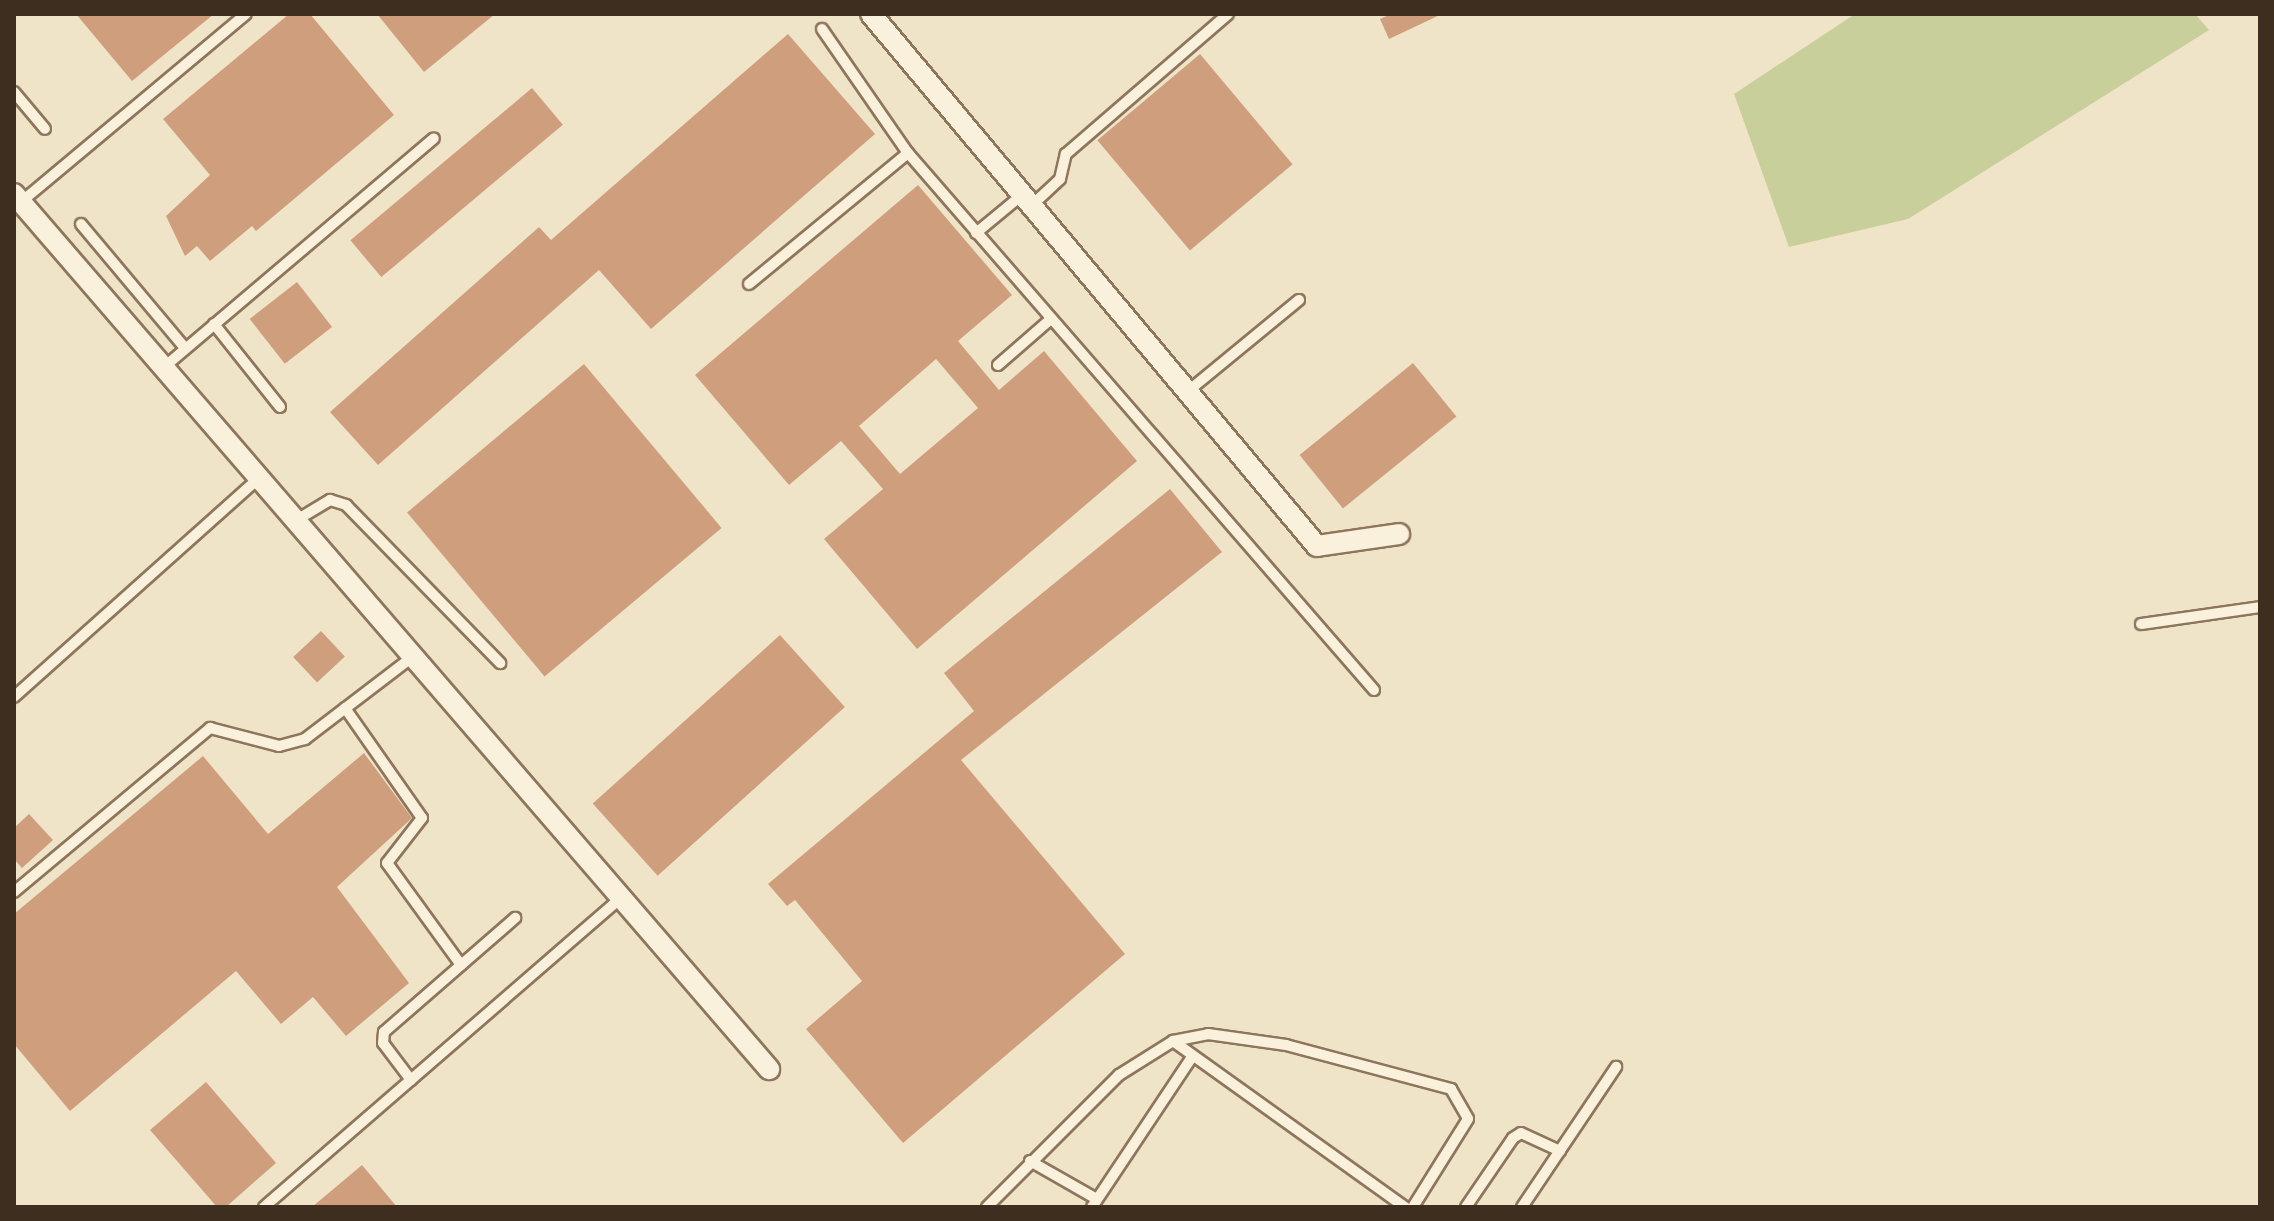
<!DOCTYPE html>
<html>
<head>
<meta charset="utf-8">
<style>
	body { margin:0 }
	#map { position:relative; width:2274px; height:1221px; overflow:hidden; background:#f0e4c8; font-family:Georgia,serif }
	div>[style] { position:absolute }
	.green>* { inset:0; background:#c9cf9b }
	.building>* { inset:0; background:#cf9f7d; transform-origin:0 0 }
	.roads { filter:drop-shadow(2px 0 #8d765c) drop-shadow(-2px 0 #8d765c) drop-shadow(0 2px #8d765c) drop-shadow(0 -2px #8d765c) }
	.lane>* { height:10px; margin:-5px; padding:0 5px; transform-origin:5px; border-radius:5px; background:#faf1dc }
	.street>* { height:20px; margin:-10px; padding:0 10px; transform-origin:10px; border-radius:10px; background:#faf1dc }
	span { translate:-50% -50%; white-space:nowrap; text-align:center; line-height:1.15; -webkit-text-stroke:6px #f7eed8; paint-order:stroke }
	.frame { position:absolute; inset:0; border:16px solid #3d2e20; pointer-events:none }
</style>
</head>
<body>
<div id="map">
	<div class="green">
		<i style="clip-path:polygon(1855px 14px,2195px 14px,2209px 30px,1908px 219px,1789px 247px,1734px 94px)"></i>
	</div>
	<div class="building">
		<i style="clip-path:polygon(76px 14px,214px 14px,132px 81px)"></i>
		<i style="clip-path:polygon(289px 14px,310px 14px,394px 115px,256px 231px,252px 226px,210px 261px,197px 246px,185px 256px,166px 216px,210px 175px,163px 119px)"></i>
		<i style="clip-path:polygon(377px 14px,495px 14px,424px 72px)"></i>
		<i style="clip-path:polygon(1391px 14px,1442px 14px,1389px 39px,1380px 19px)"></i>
		<i style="clip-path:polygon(788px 34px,875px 134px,651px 329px,599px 270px,378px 465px,330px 412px,539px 227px,551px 240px)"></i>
		<i style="left:1200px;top:54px;width:144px;height:134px;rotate:50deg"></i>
		<i style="left:532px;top:88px;width:48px;height:237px;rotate:50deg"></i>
		<i style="clip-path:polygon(evenodd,918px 185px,1012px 295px,958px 341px,999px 390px,1044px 351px,1137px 461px,917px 649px,824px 539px,883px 489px,841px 441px,789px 485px,695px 375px,918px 185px,936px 359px,978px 408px,900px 474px,859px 426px,936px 359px)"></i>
		<i style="left:297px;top:282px;width:57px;height:60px;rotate:52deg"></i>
		<i style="left:1413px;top:363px;width:69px;height:146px;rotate:51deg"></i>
		<i style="left:584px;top:364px;width:214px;height:231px;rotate:50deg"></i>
		<i style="clip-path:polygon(1170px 489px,1222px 552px,961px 760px,1125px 954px,903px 1143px,806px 1029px,862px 981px,795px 900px,787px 906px,768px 884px,974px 711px,944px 673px)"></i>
		<i style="left:321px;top:631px;width:35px;height:38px;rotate:47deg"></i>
		<i style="left:780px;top:635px;width:97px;height:252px;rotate:48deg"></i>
		<i style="clip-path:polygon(364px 753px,412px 818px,337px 887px,409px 983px,346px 1036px,313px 997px,281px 1024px,236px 971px,70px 1111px,14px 1044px,14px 914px,203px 756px,268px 834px)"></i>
		<i style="clip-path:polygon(29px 814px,53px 840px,22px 868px,14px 859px,14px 828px)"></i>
		<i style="clip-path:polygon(206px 1082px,276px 1163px,226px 1207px,217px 1207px,150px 1130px)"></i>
		<i style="clip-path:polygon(362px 1165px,397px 1207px,312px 1207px)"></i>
	</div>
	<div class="roads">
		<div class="lane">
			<i style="left:822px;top:29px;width:151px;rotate:55.3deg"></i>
			<i style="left:908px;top:153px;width:711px;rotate:49.05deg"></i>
			<i style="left:14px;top:92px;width:48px;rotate:50deg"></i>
			<i style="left:21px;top:202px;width:293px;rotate:-39.9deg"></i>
			<i style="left:1030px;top:207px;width:41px;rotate:-43deg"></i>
			<i style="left:1060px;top:179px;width:26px;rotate:-77deg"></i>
			<i style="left:1066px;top:154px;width:214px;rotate:-40.8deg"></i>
			<i style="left:81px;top:224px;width:162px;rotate:50deg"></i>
			<i style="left:976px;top:233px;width:60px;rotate:-39.6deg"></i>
			<i style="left:749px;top:284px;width:206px;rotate:-39.5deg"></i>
			<i style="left:214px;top:324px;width:106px;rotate:51.5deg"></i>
			<i style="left:998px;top:365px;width:70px;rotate:-41deg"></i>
			<i style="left:163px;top:368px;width:355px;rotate:-40.3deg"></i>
			<i style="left:1187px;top:392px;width:145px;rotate:-39.4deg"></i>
			<i style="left:295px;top:521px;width:41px;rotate:-31deg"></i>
			<i style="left:330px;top:500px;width:17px;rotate:17deg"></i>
			<i style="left:346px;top:505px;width:221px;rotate:45.7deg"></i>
			<i style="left:2141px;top:624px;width:120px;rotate:-8.1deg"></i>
			<i style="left:14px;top:697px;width:327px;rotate:-41.8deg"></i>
			<i style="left:345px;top:708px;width:134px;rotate:55deg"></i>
			<i style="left:422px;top:818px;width:57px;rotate:127.9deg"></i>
			<i style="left:387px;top:863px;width:126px;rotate:54deg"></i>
			<i style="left:14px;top:892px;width:256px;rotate:-39.9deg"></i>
			<i style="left:210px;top:728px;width:71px;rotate:14.6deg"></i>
			<i style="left:279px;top:746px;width:27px;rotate:-15deg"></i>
			<i style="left:305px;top:739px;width:133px;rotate:-37.4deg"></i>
			<i style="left:1173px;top:1041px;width:285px;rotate:35.6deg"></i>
			<i style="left:411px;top:1080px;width:46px;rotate:-127.1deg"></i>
			<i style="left:383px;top:1043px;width:11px;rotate:-85deg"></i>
			<i style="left:384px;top:1032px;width:174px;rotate:-41deg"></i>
			<i style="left:1030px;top:1161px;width:73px;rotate:29.7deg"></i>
			<i style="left:264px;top:1207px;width:469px;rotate:-40.9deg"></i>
			<i style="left:987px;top:1207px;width:187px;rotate:-45deg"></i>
			<i style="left:1119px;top:1075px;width:64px;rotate:-32.2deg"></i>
			<i style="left:1173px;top:1041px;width:36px;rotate:-11deg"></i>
			<i style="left:1208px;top:1034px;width:79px;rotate:8deg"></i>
			<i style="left:1286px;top:1045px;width:171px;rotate:14.9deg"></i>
			<i style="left:1451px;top:1089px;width:34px;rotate:60deg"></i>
			<i style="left:1468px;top:1119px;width:104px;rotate:122deg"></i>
			<i style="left:1092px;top:1207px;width:180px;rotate:-56.3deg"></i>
			<i style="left:1466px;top:1207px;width:83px;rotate:-55.7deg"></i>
			<i style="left:1513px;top:1138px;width:9px;rotate:-32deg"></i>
			<i style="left:1521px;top:1133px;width:43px;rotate:24.8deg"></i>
			<i style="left:1522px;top:1207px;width:169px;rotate:-56.1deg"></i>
		</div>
		<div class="street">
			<i style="left:871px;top:14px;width:694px;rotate:50.03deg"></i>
			<i style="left:1317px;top:546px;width:83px;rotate:-8.3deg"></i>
			<i style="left:14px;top:194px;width:1156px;rotate:49.21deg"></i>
		</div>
	</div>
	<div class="frame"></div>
</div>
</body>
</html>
